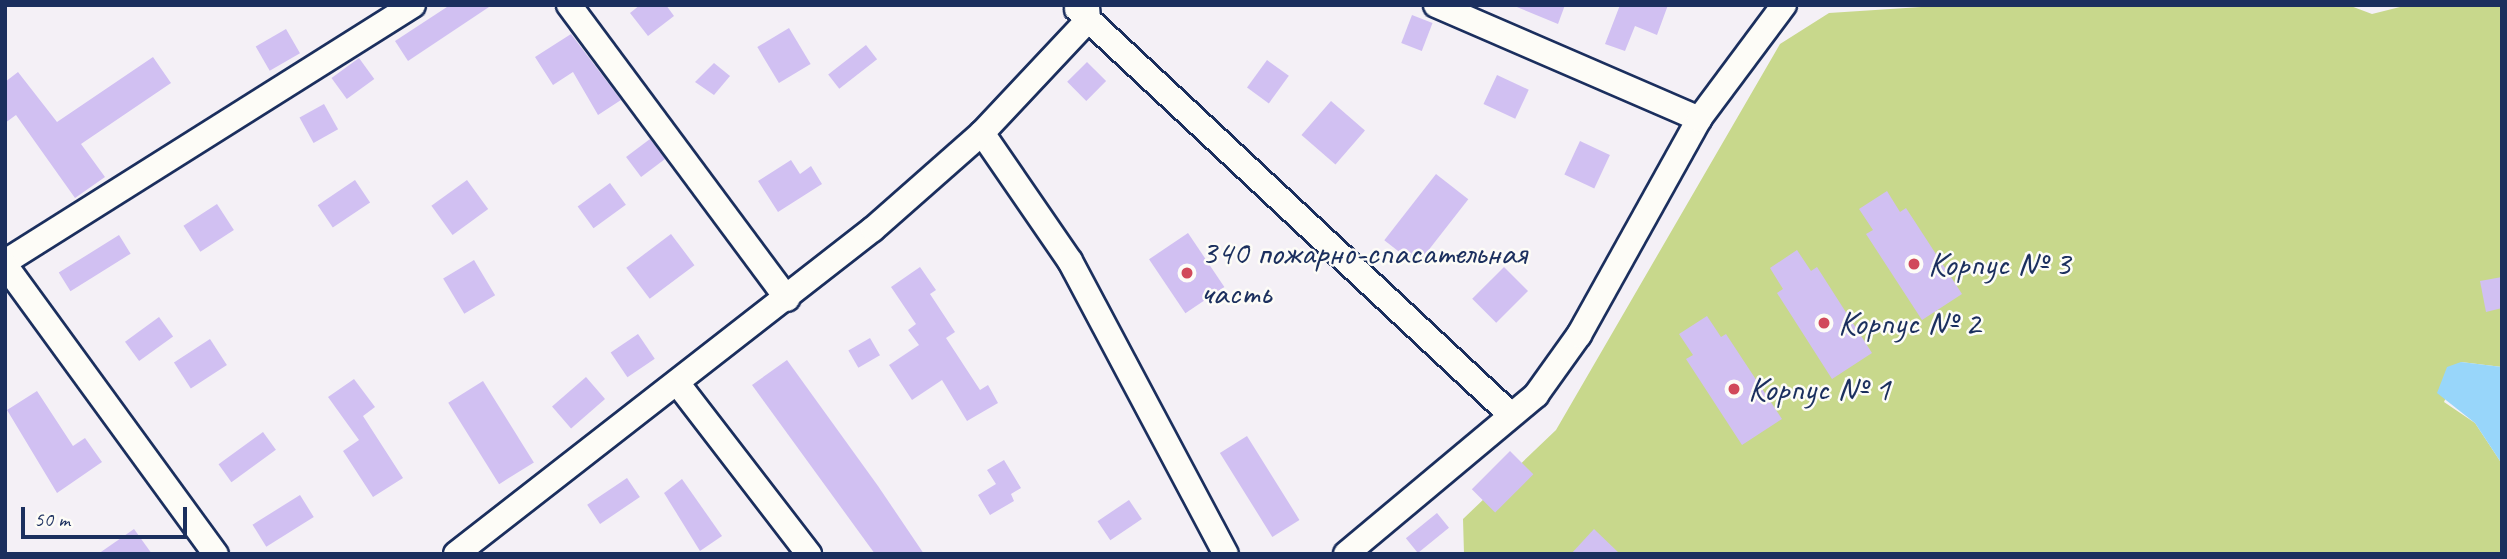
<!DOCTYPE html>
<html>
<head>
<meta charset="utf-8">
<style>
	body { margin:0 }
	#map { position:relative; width:2507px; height:559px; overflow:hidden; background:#f4f0f6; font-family:Caveat,sans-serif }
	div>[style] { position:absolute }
	.green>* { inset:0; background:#c8d88c }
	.water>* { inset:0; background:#98d6fa }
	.building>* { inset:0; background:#d1c0f2; transform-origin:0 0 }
	.roads { filter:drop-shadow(2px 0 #1b2f5e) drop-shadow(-2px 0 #1b2f5e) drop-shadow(0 2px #1b2f5e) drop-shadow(0 -2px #1b2f5e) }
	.minor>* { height:24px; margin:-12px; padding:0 12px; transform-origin:12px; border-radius:12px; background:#fdfcf7 }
	.dots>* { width:19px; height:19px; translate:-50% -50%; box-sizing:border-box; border:4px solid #fdfcf7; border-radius:50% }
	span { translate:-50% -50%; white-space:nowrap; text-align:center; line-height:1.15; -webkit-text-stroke:5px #fdfcf7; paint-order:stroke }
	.poi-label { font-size:35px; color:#1b2f5e }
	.left { translate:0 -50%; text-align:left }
	.frame { position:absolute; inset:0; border:7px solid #1b2f5e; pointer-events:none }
	.scale { position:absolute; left:21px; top:507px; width:166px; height:32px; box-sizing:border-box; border:4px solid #1b2f5e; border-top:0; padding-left:9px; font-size:21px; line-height:24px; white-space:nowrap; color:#1b2f5e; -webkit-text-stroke:5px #fdfcf7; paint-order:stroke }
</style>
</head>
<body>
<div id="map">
	<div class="green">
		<i style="clip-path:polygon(1952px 5px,2348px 5px,2372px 14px,2408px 5px,2502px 5px,2502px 367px,2461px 362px,2444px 402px,2475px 423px,2502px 464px,2502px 554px,1464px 554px,1463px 519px,1556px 430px,1780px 44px,1829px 13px)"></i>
	</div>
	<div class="water">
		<i style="clip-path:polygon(2461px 362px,2502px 367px,2502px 464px,2475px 423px,2437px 393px,2447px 367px)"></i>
	</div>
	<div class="building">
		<i style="clip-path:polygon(450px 5px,492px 5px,408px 61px,395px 41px)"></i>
		<i style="clip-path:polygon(640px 5px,666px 5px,674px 16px,648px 36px,630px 13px)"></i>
		<i style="clip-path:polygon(1512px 5px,1565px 5px,1558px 24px)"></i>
		<i style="clip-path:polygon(1620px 5px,1668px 5px,1657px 35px,1635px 26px,1625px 51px,1605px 44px)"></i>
		<i style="left:1412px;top:15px;width:22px;height:30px;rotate:21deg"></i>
		<i style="left:789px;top:28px;width:42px;height:37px;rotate:59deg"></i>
		<i style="left:286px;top:29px;width:28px;height:35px;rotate:60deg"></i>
		<i style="clip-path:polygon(571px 34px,621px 100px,598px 115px,573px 72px,553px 85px,535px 57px)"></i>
		<i style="left:866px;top:45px;width:18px;height:48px;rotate:52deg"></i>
		<i style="clip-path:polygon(153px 57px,171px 83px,81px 144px,105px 177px,75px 198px,16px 115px,5px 123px,5px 82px,18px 72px,57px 122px)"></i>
		<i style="left:359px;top:58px;width:26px;height:34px;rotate:54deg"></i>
		<i style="left:1267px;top:60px;width:27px;height:34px;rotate:36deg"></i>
		<i style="left:1087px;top:62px;width:27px;height:28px;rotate:45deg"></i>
		<i style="clip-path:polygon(714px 63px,730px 76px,714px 95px,695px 82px)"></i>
		<i style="left:1497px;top:75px;width:35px;height:32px;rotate:25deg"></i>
		<i style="left:1331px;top:101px;width:45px;height:45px;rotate:41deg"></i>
		<i style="left:324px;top:104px;width:29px;height:28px;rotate:61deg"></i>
		<i style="left:650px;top:139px;width:25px;height:30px;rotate:53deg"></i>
		<i style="left:1580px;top:141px;width:33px;height:37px;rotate:25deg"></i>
		<i style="clip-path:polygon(791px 160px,800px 174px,811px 166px,822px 184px,778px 212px,758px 181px)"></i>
		<i style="left:1436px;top:174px;width:41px;height:84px;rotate:38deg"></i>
		<i style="left:355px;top:180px;width:27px;height:45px;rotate:56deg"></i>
		<i style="left:467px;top:180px;width:36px;height:44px;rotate:54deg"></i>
		<i style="left:610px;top:183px;width:27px;height:40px;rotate:54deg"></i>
		<i style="clip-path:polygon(1887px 191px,1900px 212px,1906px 208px,1962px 294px,1922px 320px,1866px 234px,1873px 230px,1859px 209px)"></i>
		<i style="left:217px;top:204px;width:31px;height:40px;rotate:57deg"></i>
		<i style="left:1188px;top:233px;width:65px;height:47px;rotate:56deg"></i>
		<i style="left:671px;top:234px;width:39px;height:56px;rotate:53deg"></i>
		<i style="left:119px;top:235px;width:22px;height:71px;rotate:58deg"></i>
		<i style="clip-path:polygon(1797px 250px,1811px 271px,1817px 267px,1872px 353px,1832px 379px,1777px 293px,1783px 289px,1770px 268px)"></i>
		<i style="left:474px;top:260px;width:41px;height:36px;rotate:59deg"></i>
		<i style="clip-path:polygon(920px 267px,936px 290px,930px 294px,955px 332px,946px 338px,980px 390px,988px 385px,998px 403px,967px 421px,942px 380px,912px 400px,889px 365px,919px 345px,908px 330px,916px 324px,891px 287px)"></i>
		<i style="left:1504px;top:267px;width:34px;height:45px;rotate:45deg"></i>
		<i style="clip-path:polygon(2502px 277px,2502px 308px,2486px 312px,2480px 281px)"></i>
		<i style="clip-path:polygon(1707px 316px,1721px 337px,1726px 334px,1782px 419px,1742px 445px,1686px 359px,1693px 355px,1679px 334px)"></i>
		<i style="left:159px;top:317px;width:24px;height:42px;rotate:54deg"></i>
		<i style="left:638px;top:334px;width:30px;height:33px;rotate:56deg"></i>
		<i style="left:870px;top:338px;width:20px;height:25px;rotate:60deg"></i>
		<i style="left:210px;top:339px;width:31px;height:43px;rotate:57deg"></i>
		<i style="clip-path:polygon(787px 360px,878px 486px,924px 554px,875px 554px,752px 385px)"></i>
		<i style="left:586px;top:377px;width:29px;height:45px;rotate:49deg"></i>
		<i style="clip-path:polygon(354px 379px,375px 407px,363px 416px,403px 478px,373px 497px,343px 451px,359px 440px,328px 397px)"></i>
		<i style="left:483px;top:381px;width:96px;height:41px;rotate:58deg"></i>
		<i style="clip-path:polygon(37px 391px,73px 446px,85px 438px,102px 462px,57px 493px,7px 410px)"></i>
		<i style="left:263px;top:432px;width:22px;height:55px;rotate:54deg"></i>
		<i style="left:1247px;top:436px;width:99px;height:32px;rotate:58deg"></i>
		<i style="left:1510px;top:451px;width:33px;height:54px;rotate:45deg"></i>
		<i style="clip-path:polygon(1004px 460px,1021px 488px,1011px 494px,1014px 501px,990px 515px,978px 495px,996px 484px,987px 470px)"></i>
		<i style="left:627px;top:478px;width:23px;height:48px;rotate:56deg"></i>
		<i style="clip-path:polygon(682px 479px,722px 536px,700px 551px,664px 493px)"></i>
		<i style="left:300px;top:495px;width:26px;height:56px;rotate:58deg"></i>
		<i style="left:1129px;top:500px;width:23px;height:38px;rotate:56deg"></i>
		<i style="left:1437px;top:513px;width:19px;height:40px;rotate:51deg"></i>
		<i style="clip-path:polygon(134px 529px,152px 554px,98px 554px)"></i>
		<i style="clip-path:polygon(1594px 529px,1620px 554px,1571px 554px)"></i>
	</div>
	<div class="roads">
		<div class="minor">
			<i style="left:569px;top:5px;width:366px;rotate:53.4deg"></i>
			<i style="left:1436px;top:5px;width:287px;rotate:23.4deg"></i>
			<i style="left:1077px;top:9px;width:594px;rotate:43.09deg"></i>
			<i style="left:982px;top:133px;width:155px;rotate:55.5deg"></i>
			<i style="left:1070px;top:261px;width:332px;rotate:62deg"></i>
			<i style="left:5px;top:262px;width:482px;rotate:-32.2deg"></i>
			<i style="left:5px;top:265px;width:358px;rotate:53.9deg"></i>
			<i style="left:678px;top:384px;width:215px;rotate:52.4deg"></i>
			<i style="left:456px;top:554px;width:529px;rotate:-37.93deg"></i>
			<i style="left:873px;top:229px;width:145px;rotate:-41.4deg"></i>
			<i style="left:982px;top:133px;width:155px;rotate:-46.8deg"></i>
			<i style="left:1088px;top:20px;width:15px;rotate:-94deg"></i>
			<i style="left:1346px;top:554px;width:248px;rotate:-39.9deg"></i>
			<i style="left:1536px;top:395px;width:74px;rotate:-54.4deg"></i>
			<i style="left:1579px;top:335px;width:247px;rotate:-60.9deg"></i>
			<i style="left:1699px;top:119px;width:142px;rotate:-53.3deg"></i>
		</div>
	</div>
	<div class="dots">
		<i style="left:1914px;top:264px;background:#d1495b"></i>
		<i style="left:1187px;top:273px;background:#d1495b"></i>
		<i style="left:1824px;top:323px;background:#d1495b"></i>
		<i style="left:1734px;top:389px;background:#d1495b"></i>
	</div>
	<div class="poi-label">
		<span class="left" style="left:1201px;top:273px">340 пожарно-спасательная<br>часть</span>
		<span class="left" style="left:1928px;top:264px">Корпус № 3</span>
		<span class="left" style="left:1838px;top:323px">Корпус № 2</span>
		<span class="left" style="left:1748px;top:389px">Корпус № 1</span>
	</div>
	<div class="frame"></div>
	<div class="scale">50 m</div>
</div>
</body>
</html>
